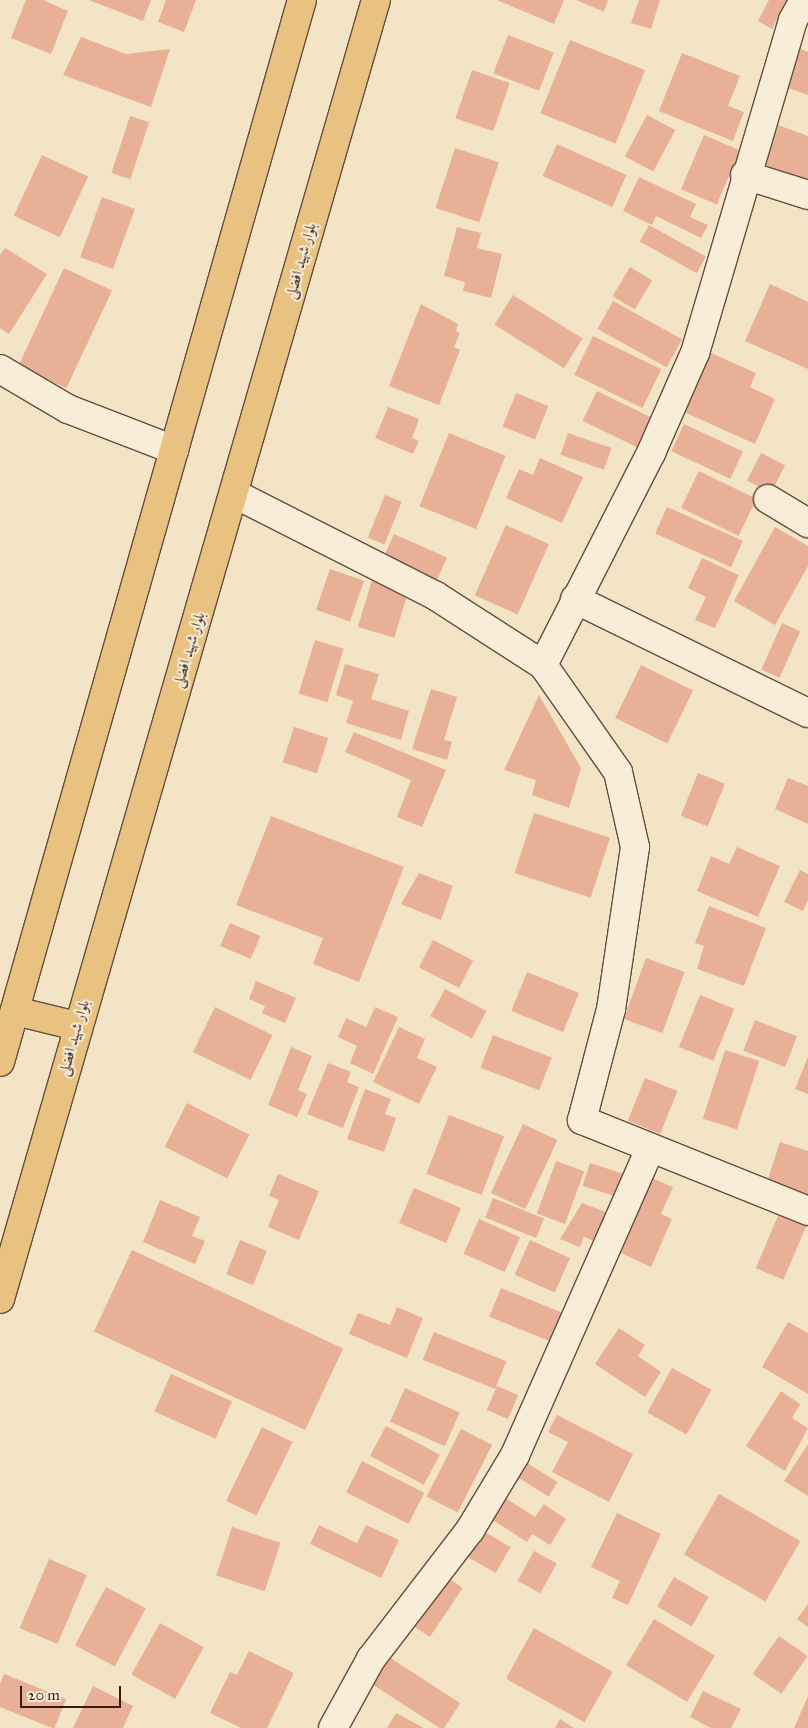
<!DOCTYPE html>
<html>
<head>
<meta charset="utf-8">
<style>
	body { margin:0 }
	#map { position:relative; width:808px; height:1728px; overflow:hidden; background:#f2e4c5; font-family:"IM FELL Great Primer",Amiri,serif }
	div>[style] { position:absolute }
	.building>* { inset:0; background:#e8b197; transform-origin:0 0 }
	.roads { filter:drop-shadow(1px 0 #644d3e) drop-shadow(-1px 0 #644d3e) drop-shadow(0 1px #644d3e) drop-shadow(0 -1px #644d3e) }
	.street>* { height:28px; margin:-14px; padding:0 14px; transform-origin:14px; border-radius:14px; background:#f7edd9 }
	.primary>* { height:28px; margin:-14px; padding:0 14px; transform-origin:14px; border-radius:14px; background:#e9c282 }
	span { translate:-50% -50%; white-space:nowrap; text-align:center; line-height:1.15; -webkit-text-stroke:4px #f7edd9; paint-order:stroke }
	.street-label { font-size:15px; color:#341b11 }
	.scale { position:absolute; left:20px; top:1686px; width:101px; height:22px; box-sizing:border-box; border:2px solid #341b11; border-top:0; padding-left:6px; font-size:15px; line-height:18px; white-space:nowrap; color:#341b11; -webkit-text-stroke:4px #f7edd9; paint-order:stroke }
</style>
</head>
<body>
<div id="map">
	<div class="building">
		<i style="clip-path:polygon(26px 0,43px 0,68px 11px,51px 54px,11px 38px)"></i>
		<i style="clip-path:polygon(89px 0,151px 0,143px 21px)"></i>
		<i style="clip-path:polygon(166px 0,196px 0,184px 32px,158px 22px)"></i>
		<i style="clip-path:polygon(497px 0,564px 0,554px 24px)"></i>
		<i style="clip-path:polygon(576px 0,608px 0,604px 12px)"></i>
		<i style="clip-path:polygon(639px 0,660px 0,651px 29px,631px 23px)"></i>
		<i style="clip-path:polygon(769px 0,788px 0,772px 29px,758px 21px)"></i>
		<i style="left:508px;top:35px;width:49px;height:41px;rotate:21deg"></i>
		<i style="clip-path:polygon(81px 37px,126px 54px,170px 49px,151px 107px,63px 75px)"></i>
		<i style="left:570px;top:40px;width:81px;height:79px;rotate:22deg"></i>
		<i style="clip-path:polygon(796px 47px,808px 52px,808px 95px,783px 86px)"></i>
		<i style="clip-path:polygon(682px 53px,740px 76px,728px 106px,744px 112px,733px 141px,659px 111px)"></i>
		<i style="left:472px;top:70px;width:40px;height:51px;rotate:19deg"></i>
		<i style="left:647px;top:115px;width:32px;height:47px;rotate:28deg"></i>
		<i style="left:130px;top:116px;width:20px;height:60px;rotate:18deg"></i>
		<i style="clip-path:polygon(778px 125px,808px 136px,808px 181px,764px 166px)"></i>
		<i style="left:704px;top:135px;width:39px;height:59px;rotate:23deg"></i>
		<i style="left:557px;top:144px;width:76px;height:35px;rotate:24deg"></i>
		<i style="left:455px;top:148px;width:46px;height:63px;rotate:18deg"></i>
		<i style="left:42px;top:155px;width:51px;height:67px;rotate:25deg"></i>
		<i style="clip-path:polygon(639px 177px,696px 204px,690px 217px,708px 225px,701px 238px,656px 216px,652px 225px,623px 211px)"></i>
		<i style="left:102px;top:197px;width:35px;height:64px;rotate:20deg"></i>
		<i style="left:649px;top:225px;width:65px;height:19px;rotate:29deg"></i>
		<i style="clip-path:polygon(457px 227px,481px 233px,477px 248px,502px 254px,491px 298px,463px 291px,465px 282px,444px 276px)"></i>
		<i style="clip-path:polygon(5px 248px,47px 274px,9px 334px,0 328px,0 255px)"></i>
		<i style="left:630px;top:267px;width:26px;height:34px;rotate:31deg"></i>
		<i style="left:64px;top:268px;width:53px;height:108px;rotate:25deg"></i>
		<i style="clip-path:polygon(770px 284px,808px 302px,808px 369px,745px 341px)"></i>
		<i style="left:513px;top:295px;width:82px;height:35px;rotate:32deg"></i>
		<i style="left:613px;top:301px;width:79px;height:32px;rotate:29deg"></i>
		<i style="clip-path:polygon(421px 304px,458px 324px,456px 331px,460px 333px,454px 347px,460px 350px,439px 405px,389px 386px)"></i>
		<i style="left:593px;top:336px;width:76px;height:43px;rotate:26deg"></i>
		<i style="clip-path:polygon(709px 352px,756px 373px,750px 387px,775px 399px,755px 444px,682px 411px)"></i>
		<i style="left:597px;top:391px;width:61px;height:33px;rotate:26deg"></i>
		<i style="left:516px;top:393px;width:35px;height:36px;rotate:22deg"></i>
		<i style="clip-path:polygon(388px 407px,419px 419px,412px 438px,419px 441px,413px 454px,375px 438px)"></i>
		<i style="left:684px;top:424px;width:65px;height:30px;rotate:25deg"></i>
		<i style="left:449px;top:433px;width:61px;height:79px;rotate:22deg"></i>
		<i style="left:568px;top:433px;width:46px;height:23px;rotate:19deg"></i>
		<i style="left:761px;top:453px;width:27px;height:31px;rotate:27deg"></i>
		<i style="clip-path:polygon(540px 458px,583px 477px,562px 523px,506px 498px,519px 469px,533px 475px)"></i>
		<i style="left:699px;top:471px;width:64px;height:41px;rotate:26deg"></i>
		<i style="left:385px;top:495px;width:18px;height:46px;rotate:22deg"></i>
		<i style="left:667px;top:507px;width:83px;height:29px;rotate:24deg"></i>
		<i style="left:506px;top:525px;width:47px;height:77px;rotate:24deg"></i>
		<i style="clip-path:polygon(775px 527px,808px 546px,808px 566px,775px 625px,734px 601px)"></i>
		<i style="left:394px;top:534px;width:58px;height:28px;rotate:24deg"></i>
		<i style="clip-path:polygon(702px 558px,739px 575px,715px 628px,695px 620px,706px 597px,688px 588px)"></i>
		<i style="left:330px;top:569px;width:36px;height:43px;rotate:19deg"></i>
		<i style="left:373px;top:577px;width:38px;height:52px;rotate:17deg"></i>
		<i style="left:782px;top:623px;width:20px;height:51px;rotate:24deg"></i>
		<i style="left:315px;top:640px;width:30px;height:56px;rotate:17deg"></i>
		<i style="clip-path:polygon(345px 664px,379px 674px,371px 699px,409px 711px,401px 740px,346px 723px,353px 701px,336px 695px)"></i>
		<i style="left:641px;top:665px;width:58px;height:59px;rotate:26deg"></i>
		<i style="clip-path:polygon(431px 689px,457px 697px,444px 740px,452px 742px,447px 760px,412px 749px)"></i>
		<i style="clip-path:polygon(539px 695px,581px 768px,569px 808px,532px 795px,536px 780px,504px 770px)"></i>
		<i style="left:294px;top:727px;width:36px;height:37px;rotate:18deg"></i>
		<i style="clip-path:polygon(354px 732px,446px 770px,422px 827px,397px 817px,411px 780px,345px 752px)"></i>
		<i style="left:698px;top:773px;width:29px;height:46px;rotate:22deg"></i>
		<i style="clip-path:polygon(788px 778px,808px 786px,808px 824px,775px 809px)"></i>
		<i style="left:534px;top:813px;width:80px;height:63px;rotate:18deg"></i>
		<i style="clip-path:polygon(271px 816px,404px 867px,359px 982px,313px 964px,323px 938px,236px 905px)"></i>
		<i style="clip-path:polygon(737px 847px,780px 866px,758px 917px,697px 891px,711px 856px,729px 864px)"></i>
		<i style="clip-path:polygon(800px 870px,808px 874px,808px 900px,803px 911px,784px 902px)"></i>
		<i style="clip-path:polygon(419px 873px,453px 886px,441px 920px,401px 904px)"></i>
		<i style="clip-path:polygon(709px 906px,766px 928px,744px 986px,697px 969px,704px 946px,695px 943px)"></i>
		<i style="left:230px;top:923px;width:33px;height:25px;rotate:23deg"></i>
		<i style="left:433px;top:940px;width:45px;height:31px;rotate:27deg"></i>
		<i style="left:646px;top:958px;width:41px;height:65px;rotate:20deg"></i>
		<i style="left:527px;top:972px;width:56px;height:42px;rotate:22deg"></i>
		<i style="clip-path:polygon(256px 981px,296px 998px,285px 1023px,262px 1013px,265px 1006px,249px 999px)"></i>
		<i style="left:445px;top:989px;width:47px;height:31px;rotate:28deg"></i>
		<i style="left:700px;top:995px;width:37px;height:56px;rotate:22deg"></i>
		<i style="left:215px;top:1007px;width:64px;height:50px;rotate:26deg"></i>
		<i style="clip-path:polygon(375px 1007px,398px 1017px,373px 1074px,350px 1063px,357px 1046px,338px 1037px,346px 1018px,366px 1027px)"></i>
		<i style="left:755px;top:1020px;width:45px;height:33px;rotate:21deg"></i>
		<i style="clip-path:polygon(399px 1027px,425px 1039px,417px 1058px,437px 1067px,419px 1104px,373px 1082px)"></i>
		<i style="left:493px;top:1035px;width:63px;height:35px;rotate:21deg"></i>
		<i style="clip-path:polygon(291px 1047px,312px 1056px,298px 1090px,307px 1094px,297px 1117px,268px 1105px)"></i>
		<i style="left:725px;top:1050px;width:36px;height:72px;rotate:18deg"></i>
		<i style="clip-path:polygon(808px 1057px,808px 1094px,795px 1089px)"></i>
		<i style="clip-path:polygon(328px 1063px,351px 1072px,347px 1082px,359px 1087px,343px 1128px,307px 1114px)"></i>
		<i style="left:645px;top:1078px;width:35px;height:46px;rotate:22deg"></i>
		<i style="clip-path:polygon(365px 1089px,391px 1099px,385px 1114px,396px 1118px,384px 1152px,347px 1139px)"></i>
		<i style="left:187px;top:1103px;width:70px;height:49px;rotate:27deg"></i>
		<i style="left:449px;top:1115px;width:59px;height:63px;rotate:21deg"></i>
		<i style="left:523px;top:1124px;width:38px;height:76px;rotate:25deg"></i>
		<i style="clip-path:polygon(780px 1142px,808px 1151px,808px 1198px,766px 1185px)"></i>
		<i style="left:556px;top:1161px;width:30px;height:56px;rotate:20deg"></i>
		<i style="left:590px;top:1163px;width:40px;height:24px;rotate:18deg"></i>
		<i style="clip-path:polygon(278px 1174px,319px 1191px,299px 1240px,268px 1227px,279px 1200px,269px 1196px)"></i>
		<i style="clip-path:polygon(652px 1178px,673px 1187px,661px 1214px,672px 1219px,651px 1267px,621px 1253px)"></i>
		<i style="left:414px;top:1188px;width:51px;height:38px;rotate:23deg"></i>
		<i style="left:493px;top:1198px;width:55px;height:21px;rotate:22deg"></i>
		<i style="clip-path:polygon(160px 1200px,200px 1217px,192px 1236px,205px 1241px,195px 1264px,143px 1242px)"></i>
		<i style="clip-path:polygon(582px 1203px,616px 1216px,605px 1245px,584px 1237px,580px 1247px,560px 1239px)"></i>
		<i style="left:780px;top:1211px;width:30px;height:62px;rotate:23deg"></i>
		<i style="left:479px;top:1219px;width:45px;height:38px;rotate:24deg"></i>
		<i style="left:240px;top:1240px;width:29px;height:37px;rotate:22deg"></i>
		<i style="left:530px;top:1240px;width:44px;height:38px;rotate:24deg"></i>
		<i style="left:132px;top:1250px;width:233px;height:90px;rotate:25deg"></i>
		<i style="left:501px;top:1288px;width:68px;height:31px;rotate:22deg"></i>
		<i style="clip-path:polygon(397px 1307px,423px 1318px,407px 1358px,349px 1334px,358px 1313px,390px 1325px)"></i>
		<i style="clip-path:polygon(788px 1322px,808px 1333px,808px 1394px,762px 1367px)"></i>
		<i style="clip-path:polygon(619px 1328px,645px 1345px,638px 1356px,661px 1372px,645px 1397px,595px 1364px)"></i>
		<i style="left:434px;top:1332px;width:78px;height:30px;rotate:22deg"></i>
		<i style="left:672px;top:1368px;width:45px;height:51px;rotate:29deg"></i>
		<i style="left:171px;top:1374px;width:67px;height:41px;rotate:24deg"></i>
		<i style="left:497px;top:1386px;width:23px;height:26px;rotate:23deg"></i>
		<i style="left:405px;top:1388px;width:60px;height:37px;rotate:24deg"></i>
		<i style="clip-path:polygon(781px 1391px,800px 1404px,792px 1418px,808px 1428px,785px 1471px,746px 1446px)"></i>
		<i style="clip-path:polygon(557px 1415px,633px 1454px,609px 1502px,552px 1472px,568px 1442px,548px 1432px)"></i>
		<i style="left:386px;top:1426px;width:61px;height:34px;rotate:28deg"></i>
		<i style="left:262px;top:1427px;width:34px;height:82px;rotate:26deg"></i>
		<i style="left:461px;top:1429px;width:35px;height:76px;rotate:27deg"></i>
		<i style="clip-path:polygon(808px 1444px,808px 1496px,784px 1481px)"></i>
		<i style="left:362px;top:1461px;width:70px;height:35px;rotate:27deg"></i>
		<i style="left:527px;top:1463px;width:36px;height:17px;rotate:32deg"></i>
		<i style="left:719px;top:1494px;width:94px;height:70px;rotate:30deg"></i>
		<i style="clip-path:polygon(507px 1499px,535px 1517px,544px 1504px,566px 1519px,550px 1545px,532px 1534px,527px 1542px,493px 1520px)"></i>
		<i style="clip-path:polygon(617px 1513px,661px 1534px,628px 1605px,612px 1598px,620px 1581px,591px 1567px)"></i>
		<i style="clip-path:polygon(319px 1525px,357px 1543px,366px 1525px,399px 1540px,381px 1578px,310px 1544px)"></i>
		<i style="left:232px;top:1527px;width:51px;height:51px;rotate:18deg"></i>
		<i style="left:476px;top:1527px;width:40px;height:30px;rotate:30deg"></i>
		<i style="left:534px;top:1551px;width:26px;height:34px;rotate:29deg"></i>
		<i style="left:49px;top:1559px;width:41px;height:75px;rotate:23deg"></i>
		<i style="left:442px;top:1574px;width:25px;height:59px;rotate:34deg"></i>
		<i style="left:674px;top:1577px;width:40px;height:34px;rotate:30deg"></i>
		<i style="left:106px;top:1587px;width:45px;height:66px;rotate:28deg"></i>
		<i style="clip-path:polygon(808px 1604px,808px 1627px,797px 1619px)"></i>
		<i style="left:654px;top:1619px;width:71px;height:54px;rotate:31deg"></i>
		<i style="left:160px;top:1623px;width:50px;height:59px;rotate:29deg"></i>
		<i style="left:534px;top:1628px;width:90px;height:58px;rotate:29deg"></i>
		<i style="left:779px;top:1636px;width:35px;height:46px;rotate:35deg"></i>
		<i style="clip-path:polygon(249px 1651px,294px 1673px,267px 1728px,241px 1728px,210px 1713px,230px 1672px,237px 1675px)"></i>
		<i style="left:389px;top:1657px;width:85px;height:32px;rotate:33deg"></i>
		<i style="left:4px;top:1674px;width:67px;height:32px;rotate:22deg"></i>
		<i style="clip-path:polygon(93px 1686px,133px 1706px,123px 1728px,73px 1728px)"></i>
		<i style="clip-path:polygon(703px 1691px,741px 1709px,731px 1728px,711px 1728px,690px 1717px)"></i>
		<i style="clip-path:polygon(808px 1696px,808px 1728px,794px 1728px)"></i>
		<i style="clip-path:polygon(396px 1713px,424px 1728px,387px 1728px)"></i>
		<i style="clip-path:polygon(560px 1719px,574px 1728px,555px 1728px)"></i>
	</div>
	<div class="roads">
		<div class="street">
			<i style="left:745px;top:175px;width:66px;rotate:17.6deg"></i>
			<i style="left:0;top:369px;width:79px;rotate:30.5deg"></i>
			<i style="left:68px;top:409px;width:114px;rotate:21.1deg"></i>
			<i style="left:235px;top:494px;width:225px;rotate:26.9deg"></i>
			<i style="left:436px;top:596px;width:127px;rotate:32.8deg"></i>
			<i style="left:543px;top:665px;width:131px;rotate:55deg"></i>
			<i style="left:618px;top:772px;width:77px;rotate:77.2deg"></i>
			<i style="left:635px;top:847px;width:164px;rotate:98.4deg"></i>
			<i style="left:611px;top:1009px;width:115px;rotate:104.6deg"></i>
			<i style="left:582px;top:1120px;width:244px;rotate:21.9deg"></i>
			<i style="left:768px;top:499px;width:47px;rotate:31deg"></i>
			<i style="left:575px;top:599px;width:259px;rotate:26.1deg"></i>
			<i style="left:543px;top:665px;width:238px;rotate:-63deg"></i>
			<i style="left:651px;top:453px;width:109px;rotate:-66.3deg"></i>
			<i style="left:695px;top:353px;width:347px;rotate:-73.6deg"></i>
			<i style="left:793px;top:20px;width:23px;rotate:-61deg"></i>
			<i style="left:333px;top:1728px;width:79px;rotate:-61.2deg"></i>
			<i style="left:371px;top:1659px;width:163px;rotate:-52.5deg"></i>
			<i style="left:470px;top:1530px;width:87px;rotate:-59deg"></i>
			<i style="left:515px;top:1455px;width:334px;rotate:-66.2deg"></i>
		</div>
		<div class="primary">
			<i style="left:15px;top:1011px;width:64px;rotate:13.6deg"></i>
			<i style="left:0;top:1062px;width:1104px;rotate:-74.13deg"></i>
			<i style="left:0;top:1299px;width:1352px;rotate:-73.86deg"></i>
		</div>
	</div>
	<div class="street-label">
		<span style="left:301px;top:261px;rotate:-74deg">بلوار شهید افضلی</span>
		<span style="left:189px;top:650px;rotate:-73deg">بلوار شهید افضلی</span>
		<span style="left:74px;top:1038px;rotate:-74deg">بلوار شهید افضلی</span>
	</div>
	<div class="scale">20 m</div>
</div>
</body>
</html>
